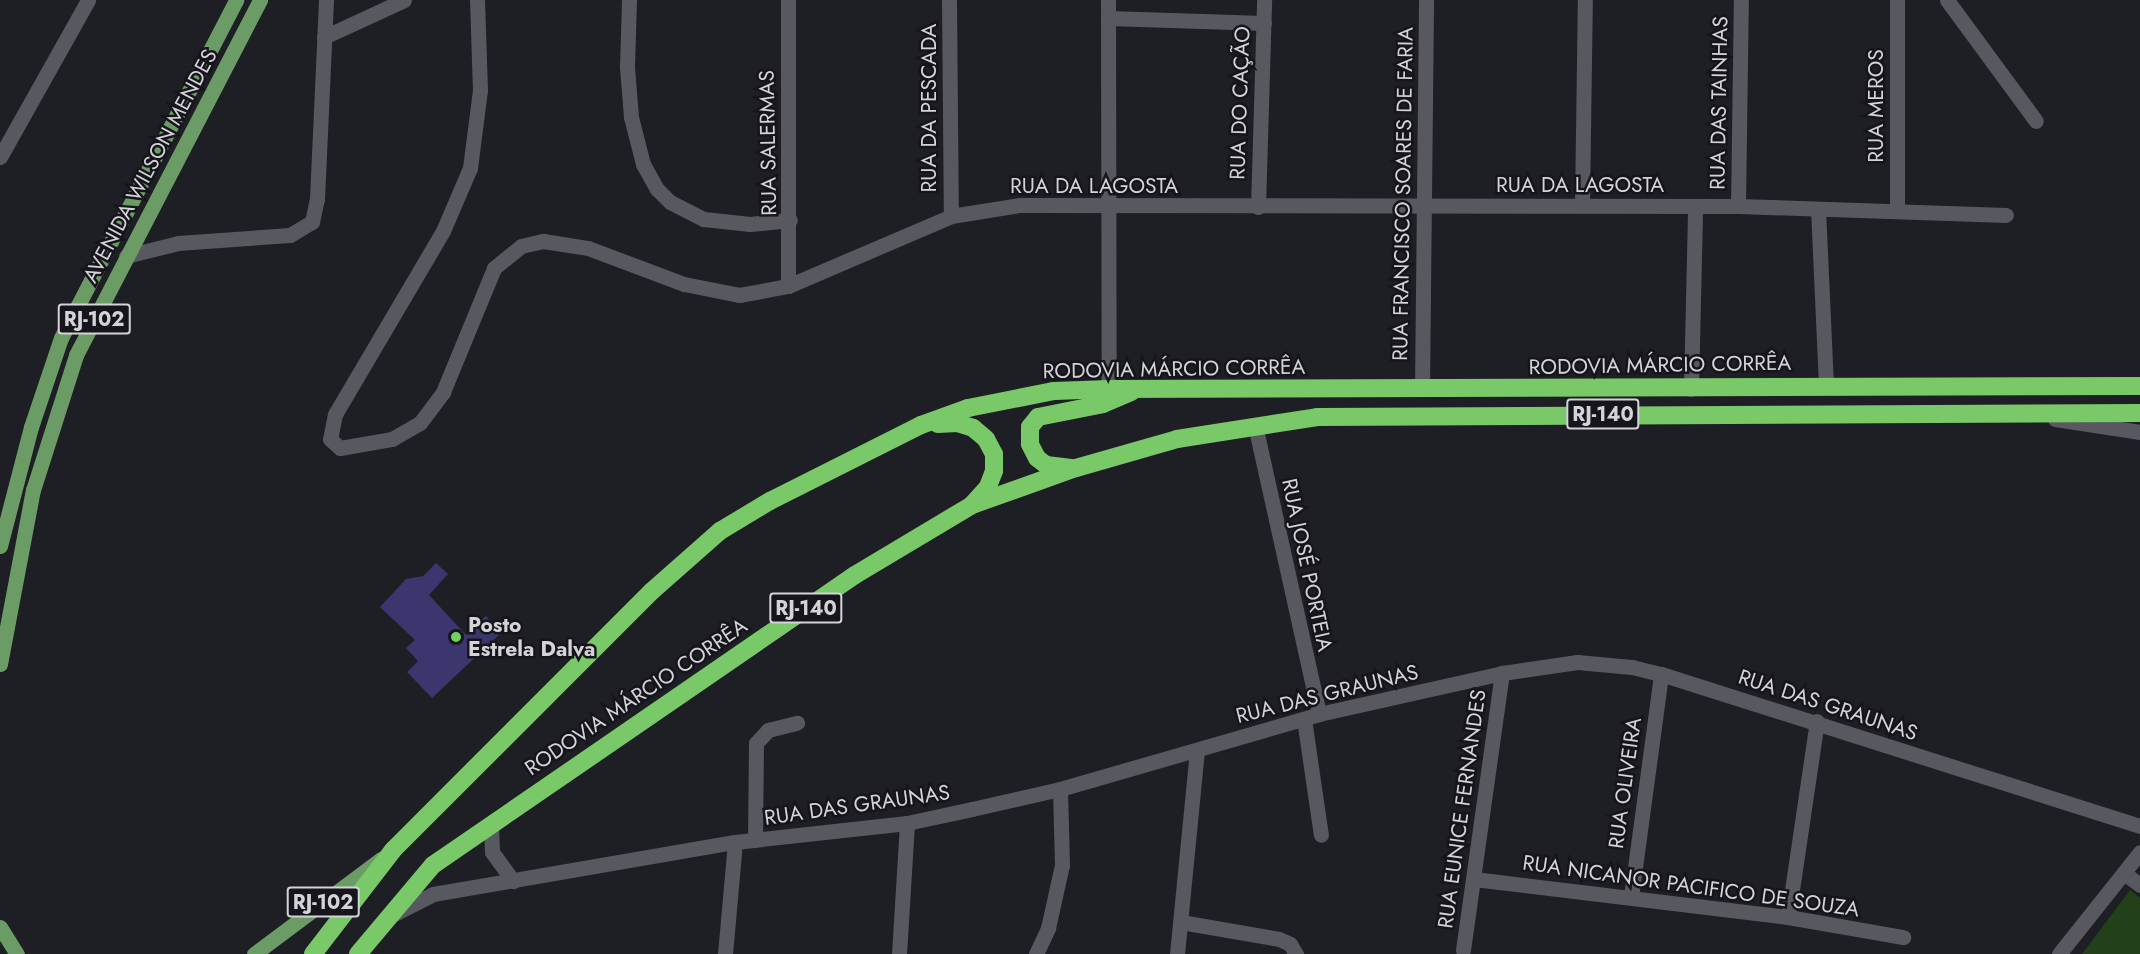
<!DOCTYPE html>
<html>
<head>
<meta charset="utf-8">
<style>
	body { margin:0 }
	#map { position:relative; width:2140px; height:954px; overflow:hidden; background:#1e1e25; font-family:Jost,sans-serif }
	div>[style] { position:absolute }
	.green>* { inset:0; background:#22411b }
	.building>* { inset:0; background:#3b366d }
	.street>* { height:15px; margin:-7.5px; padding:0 7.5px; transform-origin:7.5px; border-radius:7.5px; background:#585860 }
	.primary>* { height:15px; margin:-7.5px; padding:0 7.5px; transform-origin:7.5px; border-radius:7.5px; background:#6c9c65 }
	.highway>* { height:18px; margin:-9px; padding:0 9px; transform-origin:9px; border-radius:9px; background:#79c968 }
	.dots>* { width:16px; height:16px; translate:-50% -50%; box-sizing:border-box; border:3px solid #15151b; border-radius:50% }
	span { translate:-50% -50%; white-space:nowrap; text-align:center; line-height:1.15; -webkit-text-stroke:5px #15151b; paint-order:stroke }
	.shield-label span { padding:2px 4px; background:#15151b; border:2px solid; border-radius:4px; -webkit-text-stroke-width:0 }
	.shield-label { font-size:20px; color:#d4d4d8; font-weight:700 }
	.street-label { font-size:21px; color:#d4d4d8 }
	.poi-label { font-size:21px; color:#d4d4d8; font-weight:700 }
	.left { translate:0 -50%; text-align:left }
</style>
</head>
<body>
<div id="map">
	<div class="green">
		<i style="clip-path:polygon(2130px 890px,2140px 898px,2140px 954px,2082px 954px)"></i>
	</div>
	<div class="building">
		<i style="clip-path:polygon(436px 563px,448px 574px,429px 595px,466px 635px,486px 616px,501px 633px,432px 698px,407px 672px,418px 661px,406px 648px,415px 640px,380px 607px,406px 579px,423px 576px)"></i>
	</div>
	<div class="street">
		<i style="left:477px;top:0;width:90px;rotate:88.1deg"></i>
		<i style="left:480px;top:90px;width:79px;rotate:97.3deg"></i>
		<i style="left:470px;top:168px;width:69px;rotate:113.2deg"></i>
		<i style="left:443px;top:231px;width:212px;rotate:120.5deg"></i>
		<i style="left:335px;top:414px;width:25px;rotate:101deg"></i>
		<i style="left:330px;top:439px;width:13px;rotate:42deg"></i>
		<i style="left:340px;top:448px;width:53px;rotate:-9.8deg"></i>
		<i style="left:392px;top:439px;width:32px;rotate:-30deg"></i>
		<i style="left:420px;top:423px;width:39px;rotate:-53deg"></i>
		<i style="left:443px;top:392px;width:134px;rotate:-67.6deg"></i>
		<i style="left:494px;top:268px;width:35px;rotate:-39deg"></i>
		<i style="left:521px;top:246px;width:23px;rotate:-13deg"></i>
		<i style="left:543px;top:241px;width:46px;rotate:8.8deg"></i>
		<i style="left:588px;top:248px;width:103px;rotate:20.6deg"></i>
		<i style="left:684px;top:284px;width:56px;rotate:11.3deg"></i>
		<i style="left:739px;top:295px;width:50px;rotate:-10.4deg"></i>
		<i style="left:788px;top:286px;width:177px;rotate:-23.2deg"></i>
		<i style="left:951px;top:216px;width:70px;rotate:-9.1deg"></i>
		<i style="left:1020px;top:205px;width:718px;rotate:0.08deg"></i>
		<i style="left:1738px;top:206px;width:268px;rotate:1.9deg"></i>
		<i style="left:629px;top:0;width:67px;rotate:91.7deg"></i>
		<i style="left:627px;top:67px;width:50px;rotate:85.4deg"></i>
		<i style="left:631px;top:117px;width:49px;rotate:75.7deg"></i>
		<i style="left:643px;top:164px;width:29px;rotate:61deg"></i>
		<i style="left:657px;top:189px;width:18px;rotate:45deg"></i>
		<i style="left:670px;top:202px;width:38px;rotate:27deg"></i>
		<i style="left:704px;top:219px;width:46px;rotate:6.2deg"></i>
		<i style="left:750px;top:224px;width:40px;rotate:-5.7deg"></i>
		<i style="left:788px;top:0;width:286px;rotate:90deg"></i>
		<i style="left:949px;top:0;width:216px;rotate:89.5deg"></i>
		<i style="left:1108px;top:0;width:389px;rotate:89.9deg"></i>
		<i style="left:1897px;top:0;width:211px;rotate:90deg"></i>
		<i style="left:1947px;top:0;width:150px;rotate:53.7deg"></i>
		<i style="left:1108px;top:18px;width:156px;rotate:1.8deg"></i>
		<i style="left:324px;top:37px;width:88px;rotate:-24.8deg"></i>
		<i style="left:0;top:157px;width:180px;rotate:-60.7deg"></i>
		<i style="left:1582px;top:204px;width:204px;rotate:-89.2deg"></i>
		<i style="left:1738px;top:206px;width:206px;rotate:-89.2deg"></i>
		<i style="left:1258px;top:207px;width:207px;rotate:-88.3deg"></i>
		<i style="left:1818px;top:209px;width:177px;rotate:87.4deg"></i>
		<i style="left:126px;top:256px;width:54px;rotate:-14deg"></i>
		<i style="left:178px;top:243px;width:112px;rotate:-4.1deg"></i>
		<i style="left:290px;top:235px;width:26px;rotate:-31deg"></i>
		<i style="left:312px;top:222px;width:24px;rotate:-78deg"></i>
		<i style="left:317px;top:199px;width:199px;rotate:-87.4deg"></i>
		<i style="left:1422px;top:388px;width:388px;rotate:-89.4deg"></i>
		<i style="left:1691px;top:389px;width:183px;rotate:-88.7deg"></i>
		<i style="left:2055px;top:419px;width:86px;rotate:8.7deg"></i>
		<i style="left:1255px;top:425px;width:296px;rotate:77.5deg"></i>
		<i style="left:1304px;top:719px;width:117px;rotate:81.7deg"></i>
		<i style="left:491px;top:824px;width:28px;rotate:88deg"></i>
		<i style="left:492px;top:852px;width:36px;rotate:54deg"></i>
		<i style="left:755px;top:840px;width:97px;rotate:-89.4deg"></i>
		<i style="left:756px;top:743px;width:18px;rotate:-47deg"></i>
		<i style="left:768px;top:730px;width:30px;rotate:-14deg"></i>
		<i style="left:2124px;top:873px;width:20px;rotate:37deg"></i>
		<i style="left:1474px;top:879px;width:316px;rotate:6.9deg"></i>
		<i style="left:1788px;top:917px;width:117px;rotate:9.9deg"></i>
		<i style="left:1631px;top:897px;width:225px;rotate:-82.3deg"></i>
		<i style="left:394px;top:914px;width:44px;rotate:-27.1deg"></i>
		<i style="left:433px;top:894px;width:306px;rotate:-9.8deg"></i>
		<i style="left:735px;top:842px;width:173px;rotate:-6.3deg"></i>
		<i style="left:907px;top:823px;width:66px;rotate:-12.2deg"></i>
		<i style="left:972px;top:809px;width:90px;rotate:-12.8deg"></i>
		<i style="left:1060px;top:789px;width:270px;rotate:-16.1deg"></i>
		<i style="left:1319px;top:714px;width:188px;rotate:-12.6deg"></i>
		<i style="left:1502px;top:673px;width:76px;rotate:-8.3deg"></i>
		<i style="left:1577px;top:662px;width:55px;rotate:5.2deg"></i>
		<i style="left:1632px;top:667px;width:30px;rotate:14deg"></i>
		<i style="left:1661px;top:674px;width:503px;rotate:17.61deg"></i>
		<i style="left:1788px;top:917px;width:198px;rotate:-81.6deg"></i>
		<i style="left:1181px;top:922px;width:99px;rotate:9.8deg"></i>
		<i style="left:1279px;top:939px;width:12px;rotate:24deg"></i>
		<i style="left:1290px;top:944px;width:12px;rotate:59deg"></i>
		<i style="left:1463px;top:950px;width:280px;rotate:-82deg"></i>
		<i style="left:725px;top:954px;width:112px;rotate:-84.9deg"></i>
		<i style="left:899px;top:954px;width:131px;rotate:-86.5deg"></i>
		<i style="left:1036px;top:954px;width:29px;rotate:-65deg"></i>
		<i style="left:1048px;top:928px;width:65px;rotate:-77.5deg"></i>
		<i style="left:1062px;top:865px;width:76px;rotate:-91.5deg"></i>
		<i style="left:1177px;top:954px;width:205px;rotate:-84.4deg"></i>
		<i style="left:2059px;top:954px;width:130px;rotate:-51.5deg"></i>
	</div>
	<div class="primary">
		<i style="left:0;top:546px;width:123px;rotate:-75.4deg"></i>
		<i style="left:31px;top:427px;width:94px;rotate:-71.4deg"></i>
		<i style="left:61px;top:338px;width:381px;rotate:-62.6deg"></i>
		<i style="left:0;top:664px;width:177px;rotate:-79.3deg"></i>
		<i style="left:33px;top:490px;width:142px;rotate:-72.3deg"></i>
		<i style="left:76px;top:355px;width:400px;rotate:-62.6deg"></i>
		<i style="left:0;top:927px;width:32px;rotate:58deg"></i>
		<i style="left:254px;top:954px;width:159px;rotate:-36.8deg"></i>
	</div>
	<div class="highway">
		<i style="left:938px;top:424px;width:19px;rotate:-3deg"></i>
		<i style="left:957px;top:423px;width:17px;rotate:17deg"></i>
		<i style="left:973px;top:428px;width:17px;rotate:40deg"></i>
		<i style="left:986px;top:439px;width:17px;rotate:62deg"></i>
		<i style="left:994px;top:454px;width:17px;rotate:90deg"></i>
		<i style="left:994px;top:471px;width:17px;rotate:111deg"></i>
		<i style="left:988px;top:487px;width:24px;rotate:132deg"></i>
		<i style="left:1071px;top:468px;width:25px;rotate:-173deg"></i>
		<i style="left:1046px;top:465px;width:11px;rotate:-142deg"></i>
		<i style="left:1037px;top:458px;width:16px;rotate:-117deg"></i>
		<i style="left:1030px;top:444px;width:17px;rotate:-90deg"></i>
		<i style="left:1030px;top:427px;width:13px;rotate:-51deg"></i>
		<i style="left:1038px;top:417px;width:66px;rotate:-11.3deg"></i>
		<i style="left:1103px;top:404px;width:30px;rotate:-23deg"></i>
		<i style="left:313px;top:954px;width:131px;rotate:-52.4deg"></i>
		<i style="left:393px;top:850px;width:366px;rotate:-45deg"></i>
		<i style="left:652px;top:591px;width:91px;rotate:-41.4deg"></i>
		<i style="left:720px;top:531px;width:58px;rotate:-31deg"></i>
		<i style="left:770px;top:501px;width:169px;rotate:-26.7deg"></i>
		<i style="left:921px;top:425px;width:50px;rotate:-19.9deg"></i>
		<i style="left:968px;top:408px;width:88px;rotate:-11.2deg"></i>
		<i style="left:1054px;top:391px;width:55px;rotate:-2.1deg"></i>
		<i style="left:1109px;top:389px;width:1031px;rotate:-0.17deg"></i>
		<i style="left:358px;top:954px;width:116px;rotate:-49.9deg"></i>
		<i style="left:433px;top:865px;width:512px;rotate:-34.5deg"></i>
		<i style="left:855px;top:575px;width:136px;rotate:-30.9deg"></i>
		<i style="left:972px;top:505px;width:110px;rotate:-19.6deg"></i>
		<i style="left:1076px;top:468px;width:105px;rotate:-16deg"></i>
		<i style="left:1177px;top:439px;width:142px;rotate:-8.9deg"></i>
		<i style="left:1317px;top:417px;width:823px;rotate:-0.28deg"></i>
	</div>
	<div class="dots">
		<i style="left:456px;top:637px;background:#72d25d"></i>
	</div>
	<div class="shield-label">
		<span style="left:94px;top:319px">RJ-102</span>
		<span style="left:1603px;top:414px">RJ-140</span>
		<span style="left:806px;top:608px">RJ-140</span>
		<span style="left:323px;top:902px">RJ-102</span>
	</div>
	<div class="street-label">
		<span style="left:1240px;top:103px;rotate:-88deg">RUA DO CAÇÃO</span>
		<span style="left:1719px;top:103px;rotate:-89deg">RUA DAS TAINHAS</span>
		<span style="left:1876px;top:106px;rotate:-90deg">RUA MEROS</span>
		<span style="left:929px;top:108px;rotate:-90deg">RUA DA PESCADA</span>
		<span style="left:768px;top:143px;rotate:-91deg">RUA SALERMAS</span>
		<span style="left:150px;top:166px;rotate:-62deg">AVENIDA WILSON MENDES</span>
		<span style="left:1580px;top:185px">RUA DA LAGOSTA</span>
		<span style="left:1094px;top:186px">RUA DA LAGOSTA</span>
		<span style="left:1403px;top:194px;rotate:-89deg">RUA FRANCISCO SOARES DE FARIA</span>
		<span style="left:1660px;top:365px;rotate:-1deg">RODOVIA MÁRCIO CORRÊA</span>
		<span style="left:1174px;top:369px;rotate:-1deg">RODOVIA MÁRCIO CORRÊA</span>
		<span style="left:1307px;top:565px;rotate:78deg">RUA JOSÉ PORTEIA</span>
		<span style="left:1327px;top:694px;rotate:-14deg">RUA DAS GRAUNAS</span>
		<span style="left:636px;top:697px;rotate:-34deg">RODOVIA MÁRCIO CORRÊA</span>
		<span style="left:1828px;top:705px;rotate:18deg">RUA DAS GRAUNAS</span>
		<span style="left:1625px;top:783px;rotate:-82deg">RUA OLIVEIRA</span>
		<span style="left:857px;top:805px;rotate:-8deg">RUA DAS GRAUNAS</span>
		<span style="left:1462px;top:809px;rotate:-82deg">RUA EUNICE FERNANDES</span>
		<span style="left:1691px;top:886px;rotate:8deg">RUA NICANOR PACIFICO DE SOUZA</span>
	</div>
	<div class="poi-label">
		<span class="left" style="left:468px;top:637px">Posto<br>Estrela Dalva</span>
	</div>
</div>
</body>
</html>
